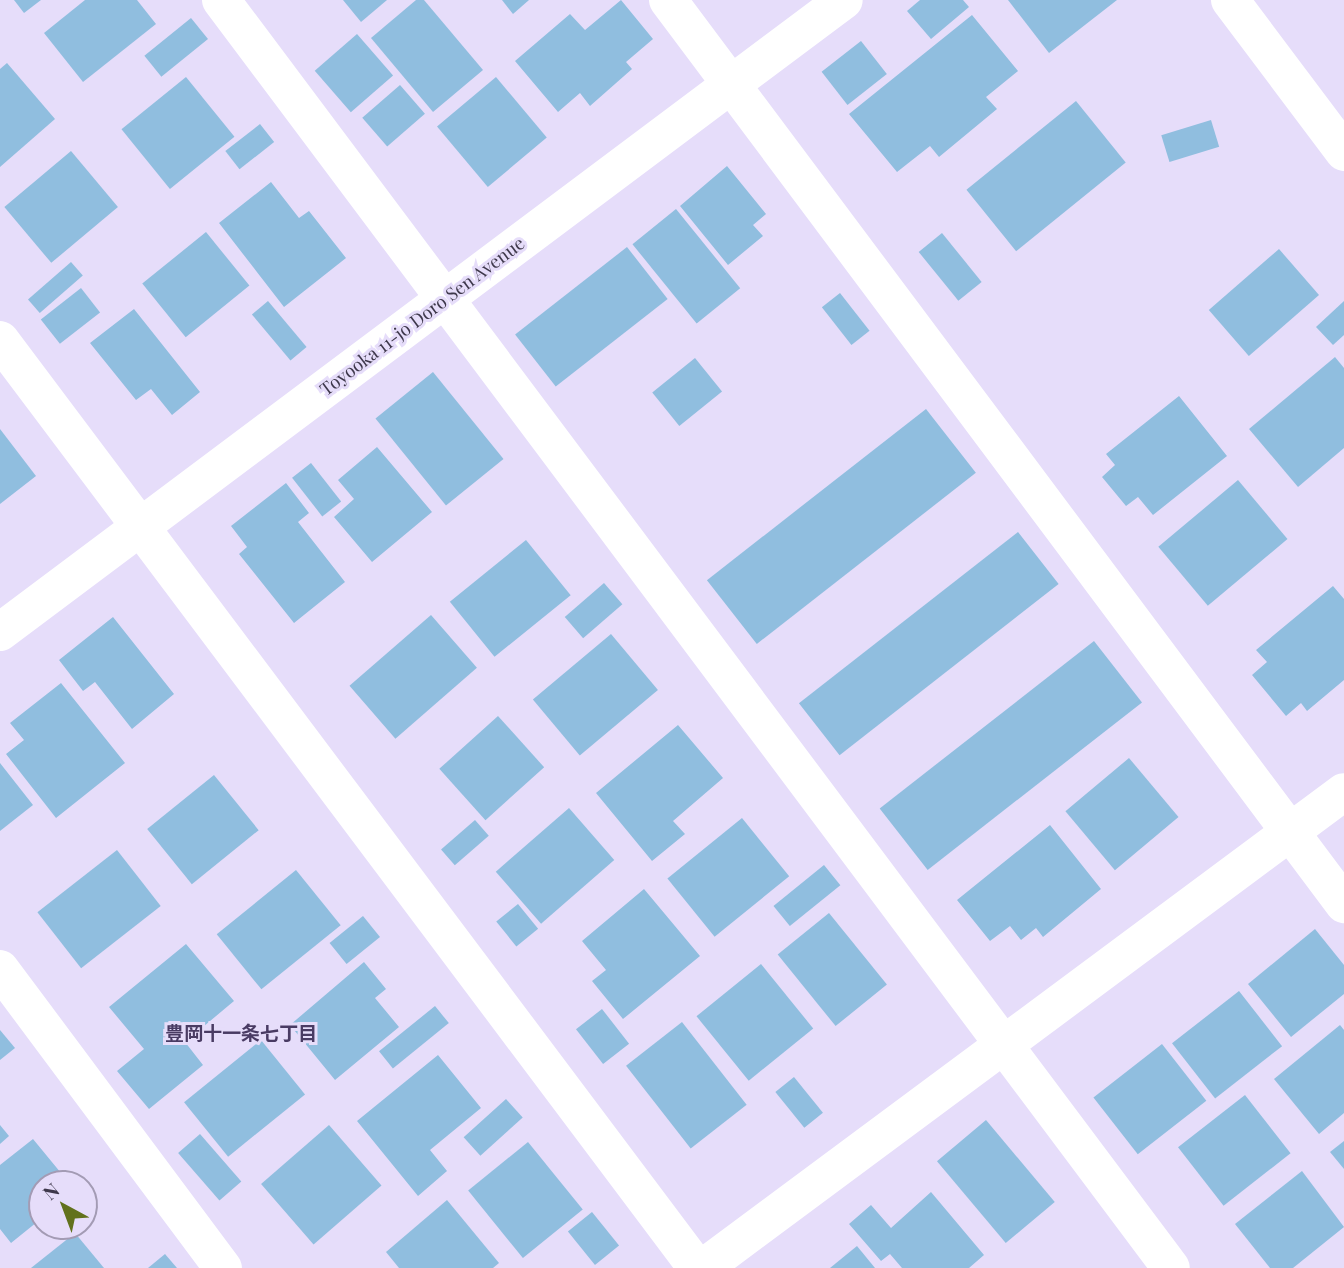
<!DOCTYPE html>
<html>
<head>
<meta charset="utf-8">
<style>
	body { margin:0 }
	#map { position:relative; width:1344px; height:1268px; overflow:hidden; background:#e6ddfa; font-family:"Playfair Display","Noto Sans JP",serif }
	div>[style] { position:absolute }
	.building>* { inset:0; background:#90bedf; transform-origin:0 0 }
	.street>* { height:38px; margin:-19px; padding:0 19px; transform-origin:19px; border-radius:19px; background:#fff }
	.secondary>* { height:38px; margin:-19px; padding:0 19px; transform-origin:19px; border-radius:19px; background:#fff }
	span { translate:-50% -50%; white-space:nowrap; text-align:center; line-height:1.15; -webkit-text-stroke:6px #e6ddfa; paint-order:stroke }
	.street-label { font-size:18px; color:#3e384b }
	.neighbourhood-label { font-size:19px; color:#493b63; font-weight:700 }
	.north { position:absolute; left:28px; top:1170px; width:70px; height:70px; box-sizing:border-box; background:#e6ddfa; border:2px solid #a39bb4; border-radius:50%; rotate:319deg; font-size:19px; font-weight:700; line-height:28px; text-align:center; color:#3e384b }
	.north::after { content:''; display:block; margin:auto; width:24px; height:32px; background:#62711d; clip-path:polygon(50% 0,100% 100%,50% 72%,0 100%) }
</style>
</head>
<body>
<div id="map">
	<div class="building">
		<i style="clip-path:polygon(14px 0,41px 0,24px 13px)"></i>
		<i style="clip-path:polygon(85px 0,137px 0,156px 24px,83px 82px,44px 33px)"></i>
		<i style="clip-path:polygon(343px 0,387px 0,361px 22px)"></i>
		<i style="clip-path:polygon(416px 0,424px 0,483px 70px,433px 112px,371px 38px)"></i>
		<i style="clip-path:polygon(502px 0,529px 0,513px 14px)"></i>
		<i style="clip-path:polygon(621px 0,653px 39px,626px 62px,632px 69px,590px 106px,580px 93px,558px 112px,515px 61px,570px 14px,585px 30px)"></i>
		<i style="clip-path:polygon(920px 0,963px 0,969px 7px,931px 39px,907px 11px)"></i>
		<i style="clip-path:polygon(1008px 0,1117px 0,1049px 53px)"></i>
		<i style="clip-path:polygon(972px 15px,1018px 71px,986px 97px,997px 109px,939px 157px,930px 146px,897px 172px,849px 114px)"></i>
		<i style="left:191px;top:18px;width:27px;height:60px;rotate:51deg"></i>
		<i style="left:357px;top:34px;width:55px;height:56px;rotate:49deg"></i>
		<i style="left:861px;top:41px;width:42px;height:50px;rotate:52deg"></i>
		<i style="clip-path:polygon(7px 63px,55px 119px,0 167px,0 69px)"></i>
		<i style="left:186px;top:77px;width:77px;height:83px;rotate:51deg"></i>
		<i style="left:496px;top:77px;width:79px;height:77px;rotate:50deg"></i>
		<i style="left:400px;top:85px;width:38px;height:50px;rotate:49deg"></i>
		<i style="left:1076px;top:101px;width:79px;height:141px;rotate:51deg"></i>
		<i style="left:1211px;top:120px;width:28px;height:52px;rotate:73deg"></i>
		<i style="left:260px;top:124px;width:23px;height:44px;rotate:52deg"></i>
		<i style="left:71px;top:151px;width:73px;height:87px;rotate:50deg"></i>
		<i style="clip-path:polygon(727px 166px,766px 214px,753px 225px,763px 236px,728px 265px,680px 206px)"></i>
		<i style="clip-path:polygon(271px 182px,299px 218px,309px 211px,346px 258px,284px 307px,219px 223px)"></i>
		<i style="left:676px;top:209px;width:102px;height:56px;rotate:51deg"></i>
		<i style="left:206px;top:232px;width:69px;height:82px;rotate:51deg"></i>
		<i style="left:942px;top:233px;width:63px;height:30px;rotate:51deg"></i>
		<i style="left:627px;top:247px;width:66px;height:142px;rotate:52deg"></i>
		<i style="left:1279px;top:249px;width:61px;height:93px;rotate:49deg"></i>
		<i style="left:71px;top:262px;width:18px;height:57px;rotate:49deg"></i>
		<i style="left:81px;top:288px;width:31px;height:51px;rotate:52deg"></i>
		<i style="left:840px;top:293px;width:48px;height:23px;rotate:52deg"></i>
		<i style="left:268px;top:301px;width:60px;height:21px;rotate:50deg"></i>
		<i style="clip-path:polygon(1344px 301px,1344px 335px,1333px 345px,1316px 327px)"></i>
		<i style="clip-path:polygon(134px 309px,200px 392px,172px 415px,151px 389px,136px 400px,90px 343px)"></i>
		<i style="clip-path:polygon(1335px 357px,1344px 368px,1344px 448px,1298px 487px,1249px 429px)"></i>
		<i style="left:695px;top:358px;width:43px;height:55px;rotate:51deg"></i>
		<i style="left:433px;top:372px;width:112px;height:74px;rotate:51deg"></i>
		<i style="clip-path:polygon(1179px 396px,1227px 456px,1153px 515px,1138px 497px,1126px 506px,1102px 477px,1115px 465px,1106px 454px)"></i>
		<i style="left:926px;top:409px;width:81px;height:278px;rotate:52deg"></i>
		<i style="clip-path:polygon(0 429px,36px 476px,0 504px)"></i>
		<i style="clip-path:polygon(377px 447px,432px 512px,372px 562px,334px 517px,354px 499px,338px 480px)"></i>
		<i style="left:311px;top:463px;width:49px;height:24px;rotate:52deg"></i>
		<i style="left:1238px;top:480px;width:77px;height:104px;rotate:50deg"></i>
		<i style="clip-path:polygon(286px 483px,309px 513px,298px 522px,345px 582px,294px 623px,239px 554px,247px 547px,231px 526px)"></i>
		<i style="left:1018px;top:532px;width:66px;height:278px;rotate:52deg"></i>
		<i style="left:526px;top:540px;width:71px;height:98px;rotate:51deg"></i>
		<i style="left:604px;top:583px;width:28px;height:52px;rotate:49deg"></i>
		<i style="clip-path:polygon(1333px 586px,1344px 599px,1344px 680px,1307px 711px,1301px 703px,1286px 716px,1252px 675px,1267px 662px,1256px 650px)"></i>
		<i style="left:431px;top:615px;width:70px;height:108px;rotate:49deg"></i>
		<i style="clip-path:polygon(113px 617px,174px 694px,132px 729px,95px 682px,83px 691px,59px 660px)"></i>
		<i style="left:611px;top:634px;width:73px;height:102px;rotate:50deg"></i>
		<i style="left:1094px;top:641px;width:78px;height:272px;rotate:52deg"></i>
		<i style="clip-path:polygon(61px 683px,125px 763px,56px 818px,6px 754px,24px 740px,10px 723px)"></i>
		<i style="left:498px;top:716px;width:69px;height:79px;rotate:48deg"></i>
		<i style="clip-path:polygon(678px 725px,723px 778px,673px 821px,685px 834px,652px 861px,596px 793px)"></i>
		<i style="left:1129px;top:758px;width:77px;height:83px;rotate:50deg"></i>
		<i style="clip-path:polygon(0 763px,33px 805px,0 831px)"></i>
		<i style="left:214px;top:775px;width:71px;height:86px;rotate:51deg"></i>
		<i style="left:569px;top:808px;width:69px;height:97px;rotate:49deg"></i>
		<i style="left:742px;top:818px;width:75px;height:96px;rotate:51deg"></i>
		<i style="left:475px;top:820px;width:21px;height:45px;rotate:49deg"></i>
		<i style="clip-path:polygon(1050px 825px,1101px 889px,1043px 937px,1036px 928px,1021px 940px,1010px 926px,990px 941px,957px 900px)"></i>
		<i style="left:117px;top:850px;width:71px;height:101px;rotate:52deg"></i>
		<i style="left:824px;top:865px;width:26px;height:65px;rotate:51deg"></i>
		<i style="left:296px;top:870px;width:71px;height:102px;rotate:51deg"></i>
		<i style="clip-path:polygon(644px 889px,700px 956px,623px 1019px,592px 981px,606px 970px,582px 941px)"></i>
		<i style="left:518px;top:904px;width:32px;height:28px;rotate:51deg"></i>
		<i style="left:829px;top:913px;width:92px;height:66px;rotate:51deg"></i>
		<i style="left:363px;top:916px;width:27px;height:43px;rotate:51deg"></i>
		<i style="clip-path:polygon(1315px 929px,1344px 965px,1344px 994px,1291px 1037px,1248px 984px)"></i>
		<i style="clip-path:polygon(186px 944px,234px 1001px,185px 1042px,203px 1065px,149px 1109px,117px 1071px,144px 1049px,109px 1007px)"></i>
		<i style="clip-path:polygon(364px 962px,386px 989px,375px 998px,399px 1027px,335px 1080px,290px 1025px)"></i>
		<i style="left:761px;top:964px;width:83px;height:83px;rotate:51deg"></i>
		<i style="left:1239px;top:991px;width:70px;height:85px;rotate:52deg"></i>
		<i style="left:435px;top:1006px;width:22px;height:72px;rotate:51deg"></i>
		<i style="left:602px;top:1009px;width:44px;height:33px;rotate:52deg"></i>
		<i style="left:682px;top:1022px;width:105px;height:71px;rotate:52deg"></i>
		<i style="clip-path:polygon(1340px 1025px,1344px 1030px,1344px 1113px,1319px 1134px,1274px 1079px)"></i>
		<i style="clip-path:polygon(0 1030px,15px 1048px,0 1060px)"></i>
		<i style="left:261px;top:1040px;width:70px;height:99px;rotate:51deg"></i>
		<i style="left:1162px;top:1044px;width:72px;height:87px;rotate:52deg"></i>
		<i style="clip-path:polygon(438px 1055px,481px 1108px,430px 1150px,447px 1171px,418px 1196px,357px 1121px)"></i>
		<i style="left:794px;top:1077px;width:46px;height:24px;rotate:51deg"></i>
		<i style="left:1245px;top:1095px;width:74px;height:85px;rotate:52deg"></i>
		<i style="left:506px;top:1099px;width:25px;height:57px;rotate:48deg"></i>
		<i style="left:986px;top:1120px;width:107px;height:64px;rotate:50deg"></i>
		<i style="clip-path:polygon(0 1125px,9px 1136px,0 1144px)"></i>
		<i style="left:329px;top:1125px;width:80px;height:90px;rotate:49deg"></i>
		<i style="left:200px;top:1134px;width:63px;height:29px;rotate:49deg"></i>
		<i style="clip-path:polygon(33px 1139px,70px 1184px,42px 1184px,42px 1218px,11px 1243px,0 1229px,0 1165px)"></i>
		<i style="clip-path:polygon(1344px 1141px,1344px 1169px,1330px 1152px)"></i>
		<i style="left:528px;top:1142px;width:87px;height:77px;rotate:51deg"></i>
		<i style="clip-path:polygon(1302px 1171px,1344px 1227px,1293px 1268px,1270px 1268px,1235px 1224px)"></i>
		<i style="clip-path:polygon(931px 1192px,984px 1255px,969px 1268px,902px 1268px,890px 1254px,881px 1261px,849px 1224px,871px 1205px,891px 1228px)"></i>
		<i style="clip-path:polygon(447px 1200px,499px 1263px,493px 1268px,399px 1268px,386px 1252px)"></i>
		<i style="left:592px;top:1212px;width:43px;height:31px;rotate:51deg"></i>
		<i style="clip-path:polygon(75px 1233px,104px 1268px,31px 1268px)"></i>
		<i style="clip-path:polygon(857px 1246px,875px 1268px,830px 1268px)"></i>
		<i style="clip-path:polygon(165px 1254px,177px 1268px,148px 1268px)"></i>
	</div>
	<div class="street">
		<i style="left:221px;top:0;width:1584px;rotate:53.16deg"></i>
		<i style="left:668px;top:0;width:1129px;rotate:53.21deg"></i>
		<i style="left:0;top:340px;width:1161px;rotate:53.09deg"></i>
		<i style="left:0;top:632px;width:1054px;rotate:-36.83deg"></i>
		<i style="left:0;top:969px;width:373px;rotate:53.3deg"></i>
		<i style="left:703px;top:1268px;width:798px;rotate:-36.6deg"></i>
	</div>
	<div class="secondary">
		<i style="left:1230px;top:0;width:190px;rotate:53.1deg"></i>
	</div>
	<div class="street-label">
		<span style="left:422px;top:316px;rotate:-37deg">Toyooka 11-jo Doro Sen Avenue</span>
	</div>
	<div class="neighbourhood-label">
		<span style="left:241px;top:1033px">豊岡十一条七丁目</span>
	</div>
	<div class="north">N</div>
</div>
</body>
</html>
